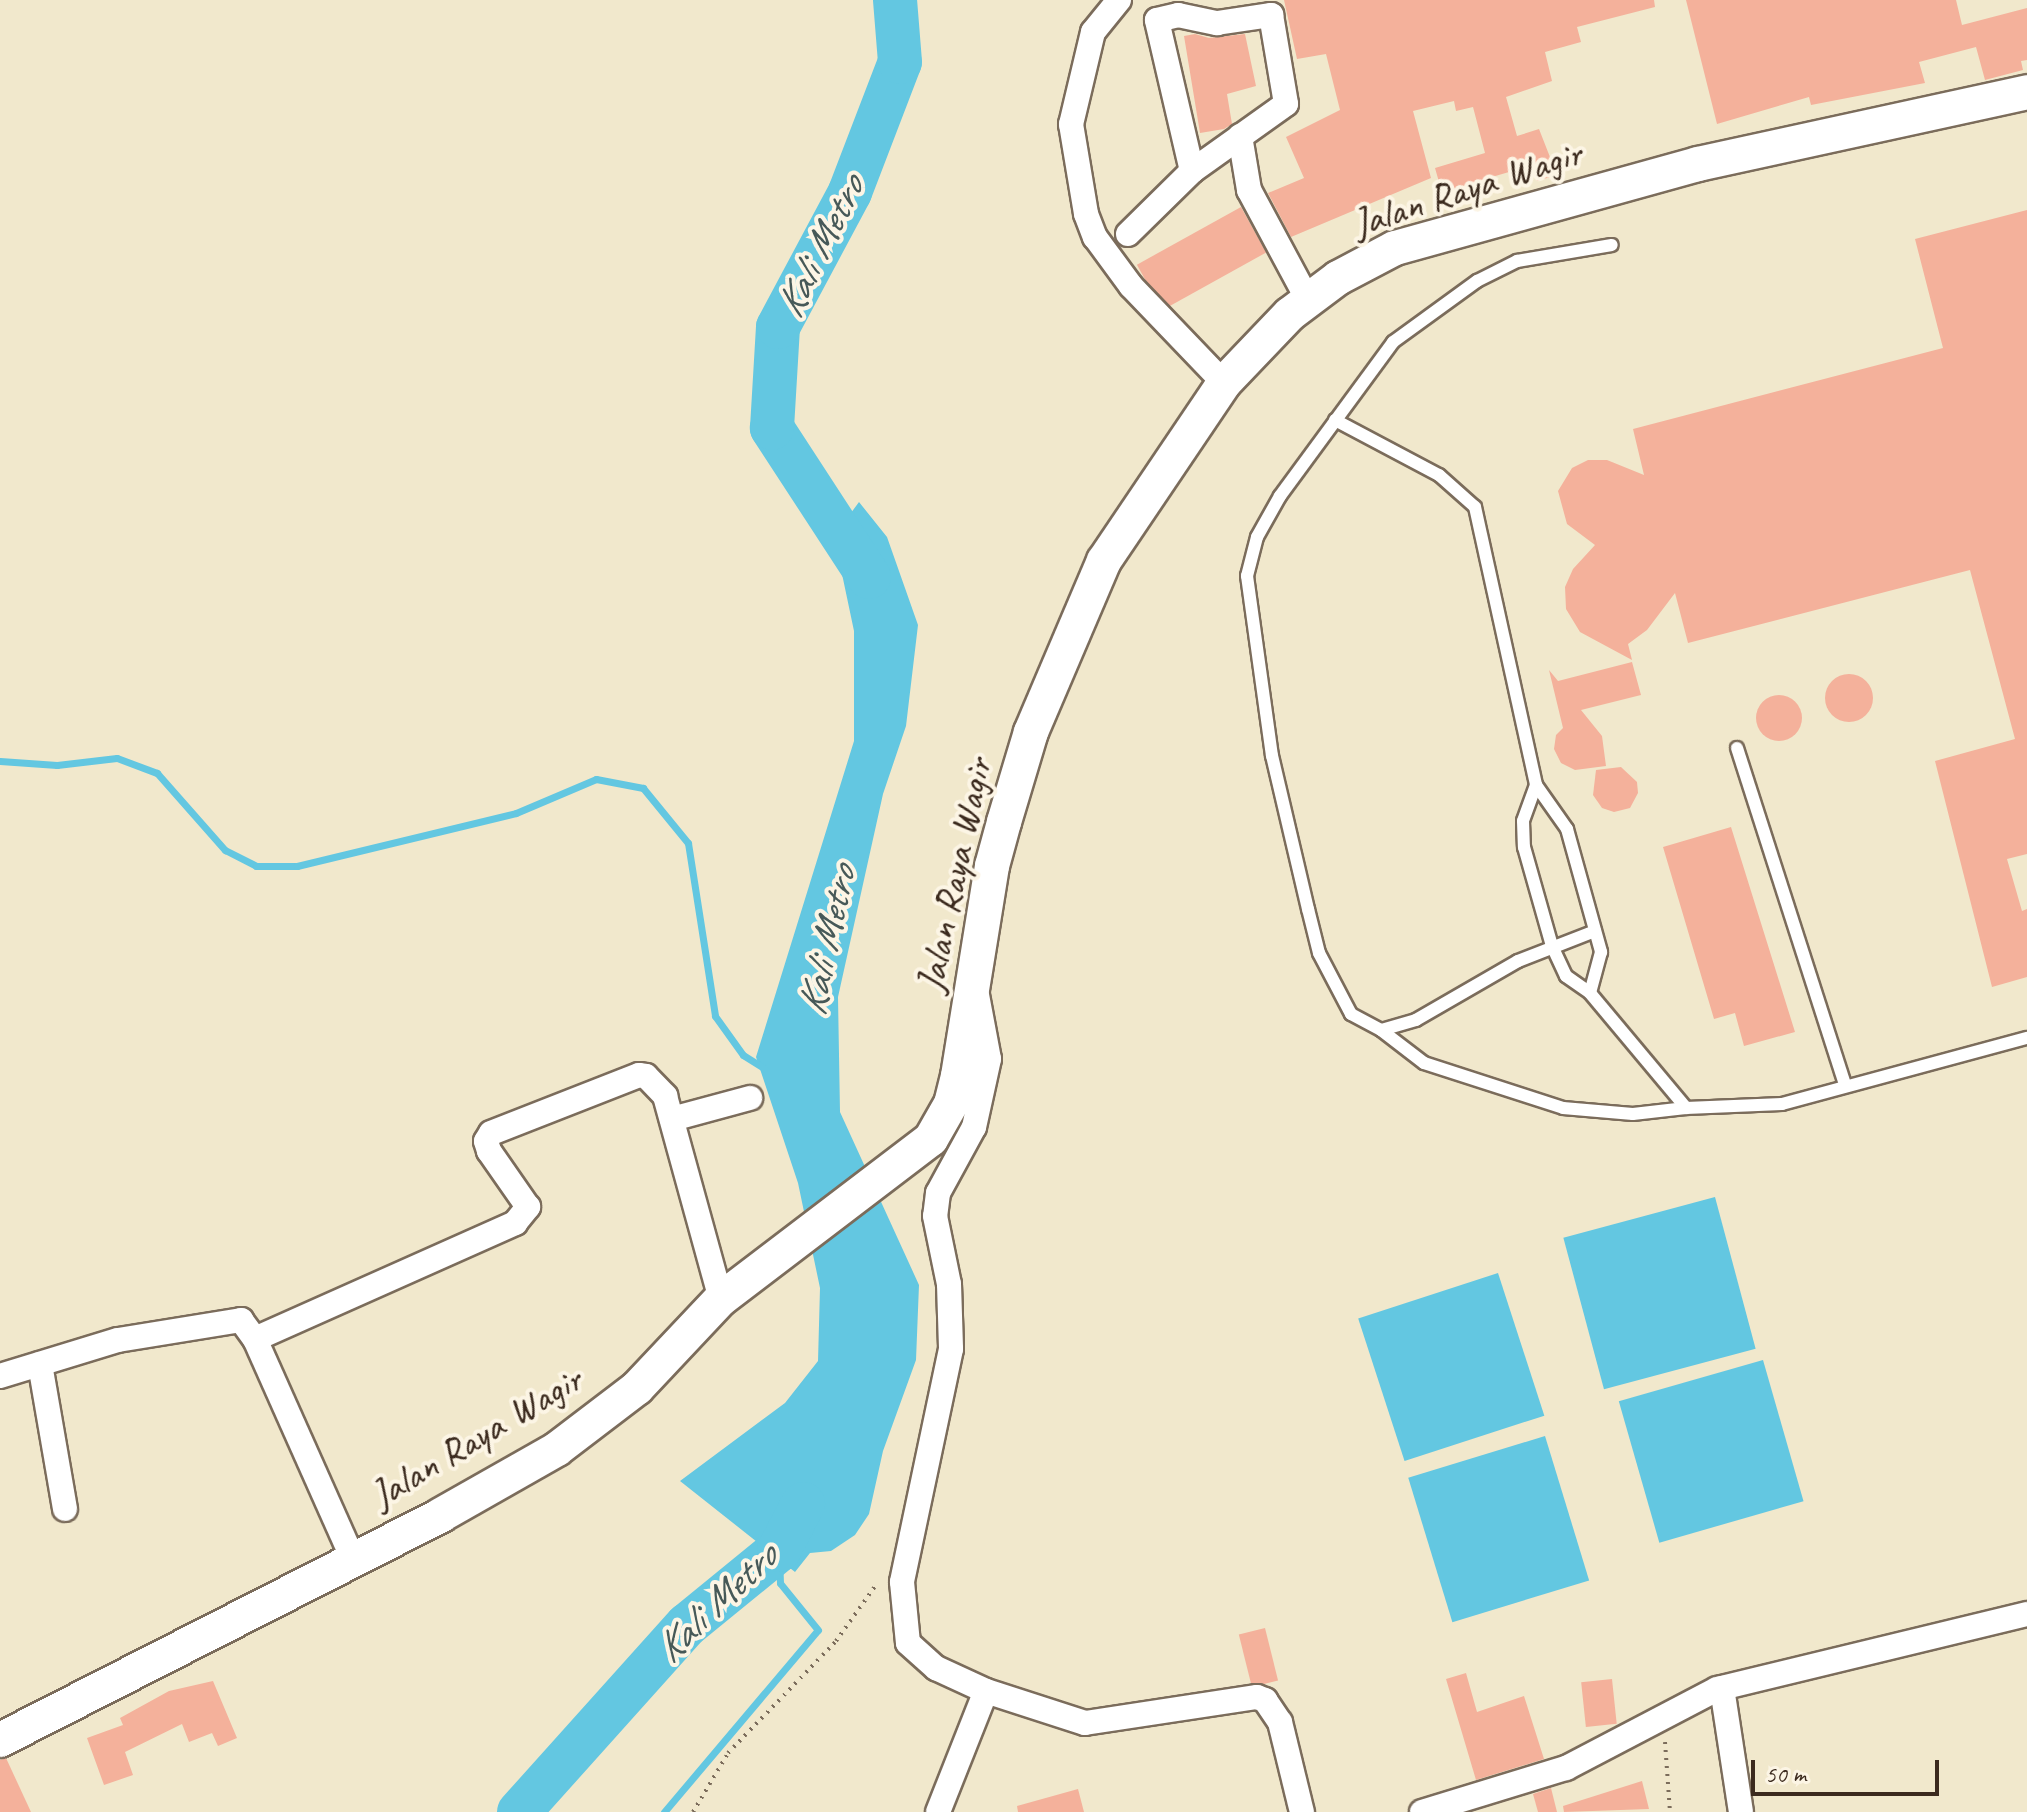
<!DOCTYPE html>
<html>
<head>
<meta charset="utf-8">
<style>
	body { margin:0 }
	#map { position:relative; width:2027px; height:1812px; overflow:hidden; background:#f1e8cc; font-family:Caveat,sans-serif }
	div>[style] { position:absolute }
	.water>* { inset:0; background:#63c7e1; transform-origin:0 0 }
	.stream>* { height:7px; margin:-3.5px; padding:0 3.5px; transform-origin:3.5px; border-radius:3.5px; background:#63c7e1 }
	.river>* { height:44px; margin:-22px; padding:0 22px; transform-origin:22px; border-radius:22px; background:#63c7e1 }
	.building>* { inset:0; background:#f4b19b; transform-origin:0 0 }
	.round { border-radius:50% }
	.path>* { height:4px; margin-top:-2px; transform-origin:0; background:repeating-linear-gradient(90deg,#7b6c5b 0 2px,transparent 0 8px) }
	.roads { filter:drop-shadow(2px 0 #7b6c5b) drop-shadow(-2px 0 #7b6c5b) drop-shadow(0 2px #7b6c5b) drop-shadow(0 -2px #7b6c5b) }
	.service>* { height:12px; margin:-6px; padding:0 6px; transform-origin:6px; border-radius:6px; background:#fff }
	.minor>* { height:24px; margin:-12px; padding:0 12px; transform-origin:12px; border-radius:12px; background:#fff }
	.secondary>* { height:34px; margin:-17px; padding:0 17px; transform-origin:17px; border-radius:17px; background:#fff }
	span { translate:-50% -50%; white-space:nowrap; text-align:center; line-height:1.15; -webkit-text-stroke:8px #fcf5e5; paint-order:stroke }
	.street-label { font-size:40px; color:#3b2a1e }
	.water-label { font-size:42px; color:#475958; font-style:italic }
	.scale { position:absolute; left:1751px; top:1760px; width:188px; height:36px; box-sizing:border-box; border:4px solid #3b2a1e; border-top:0; padding-left:10px; font-size:24px; line-height:28px; white-space:nowrap; color:#3b2a1e; -webkit-text-stroke:6px #fcf5e5; paint-order:stroke }
</style>
</head>
<body>
<div id="map">
	<div class="water">
		<i style="clip-path:polygon(859px 502px,887px 537px,918px 625px,906px 726px,883px 794px,838px 997px,840px 1112px,919px 1285px,916px 1360px,883px 1451px,869px 1514px,855px 1535px,831px 1551px,810px 1553px,795px 1572px,680px 1481px,785px 1403px,818px 1361px,820px 1288px,798px 1183px,756px 1057px,854px 741px,854px 631px,834px 536px)"></i>
		<i style="left:1715px;top:1197px;width:157px;height:157px;rotate:75deg"></i>
		<i style="left:1498px;top:1273px;width:150px;height:147px;rotate:72deg"></i>
		<i style="left:1763px;top:1360px;width:147px;height:150px;rotate:74deg"></i>
		<i style="left:1545px;top:1436px;width:151px;height:143px;rotate:73deg"></i>
	</div>
	<div class="stream">
		<i style="left:0;top:761px;width:57px;rotate:4deg"></i>
		<i style="left:57px;top:765px;width:60px;rotate:-6.7deg"></i>
		<i style="left:117px;top:758px;width:43px;rotate:20.6deg"></i>
		<i style="left:157px;top:773px;width:103px;rotate:48.6deg"></i>
		<i style="left:225px;top:850px;width:35px;rotate:27deg"></i>
		<i style="left:256px;top:866px;width:41px"></i>
		<i style="left:297px;top:866px;width:225px;rotate:-13.6deg"></i>
		<i style="left:516px;top:813px;width:87px;rotate:-23deg"></i>
		<i style="left:596px;top:779px;width:48px;rotate:10.8deg"></i>
		<i style="left:643px;top:788px;width:71px;rotate:50.7deg"></i>
		<i style="left:688px;top:843px;width:175px;rotate:81.1deg"></i>
		<i style="left:715px;top:1016px;width:48px;rotate:54.3deg"></i>
		<i style="left:743px;top:1055px;width:25px;rotate:32deg"></i>
		<i style="left:664px;top:1812px;width:238px;rotate:-49.8deg"></i>
		<i style="left:818px;top:1630px;width:60px;rotate:-129deg"></i>
		<i style="left:780px;top:1583px;width:31px;rotate:-92deg"></i>
	</div>
	<div class="river">
		<i style="left:869px;top:577px;width:178px;rotate:-123.1deg"></i>
		<i style="left:772px;top:428px;width:101px;rotate:-86.6deg"></i>
		<i style="left:778px;top:327px;width:153px;rotate:-61.9deg"></i>
		<i style="left:850px;top:192px;width:139px;rotate:-69deg"></i>
		<i style="left:900px;top:62px;width:62px;rotate:-94.6deg"></i>
		<i style="left:519px;top:1812px;width:251px;rotate:-48.1deg"></i>
		<i style="left:687px;top:1625px;width:119px;rotate:-39.2deg"></i>
		<i style="left:779px;top:1550px;width:52px;rotate:-62.4deg"></i>
	</div>
	<div class="building">
		<i style="clip-path:polygon(1284px 0,1654px 0,1655px 7px,1577px 27px,1581px 42px,1545px 52px,1552px 81px,1506px 97px,1517px 136px,1539px 129px,1557px 175px,1537px 181px,1533px 165px,1492px 177px,1494px 184px,1443px 196px,1435px 168px,1485px 153px,1473px 107px,1456px 111px,1454px 101px,1413px 111px,1431px 178px,1291px 237px,1268px 193px,1304px 178px,1286px 137px,1340px 110px,1326px 54px,1297px 59px)"></i>
		<i style="clip-path:polygon(1686px 0,1956px 0,1962px 25px,2027px 8px,2027px 60px,2021px 61px,2023px 70px,1985px 80px,1976px 47px,1919px 62px,1925px 83px,1811px 105px,1809px 97px,1717px 124px)"></i>
		<i style="clip-path:polygon(1195px 34px,1209px 38px,1245px 34px,1256px 86px,1227px 94px,1232px 124px,1224px 129px,1200px 133px,1184px 36px)"></i>
		<i style="left:1241px;top:207px;width:52px;height:119px;rotate:61deg"></i>
		<i style="clip-path:polygon(2027px 210px,2027px 854px,2007px 859px,2022px 911px,2027px 909px,2027px 977px,1992px 987px,1935px 761px,2015px 739px,1970px 570px,1688px 643px,1675px 593px,1647px 630px,1628px 644px,1632px 660px,1580px 632px,1566px 609px,1565px 587px,1573px 569px,1595px 545px,1567px 524px,1558px 491px,1572px 468px,1588px 460px,1607px 460px,1644px 475px,1633px 429px,1943px 348px,1915px 239px)"></i>
		<i style="clip-path:polygon(1632px 662px,1641px 695px,1581px 710px,1602px 736px,1606px 766px,1575px 770px,1561px 763px,1554px 749px,1556px 735px,1563px 728px,1549px 670px,1558px 681px)"></i>
		<i class="round" style="left:1825px;top:674px;width:48px;height:48px"></i>
		<i class="round" style="left:1756px;top:695px;width:46px;height:46px"></i>
		<i style="clip-path:polygon(1621px 767px,1637px 782px,1638px 793px,1630px 808px,1614px 812px,1602px 808px,1593px 795px,1596px 770px)"></i>
		<i style="clip-path:polygon(1731px 827px,1795px 1032px,1744px 1046px,1735px 1013px,1714px 1019px,1663px 847px)"></i>
		<i style="left:1265px;top:1628px;width:54px;height:27px;rotate:76deg"></i>
		<i style="clip-path:polygon(1466px 1673px,1477px 1712px,1524px 1696px,1544px 1759px,1476px 1780px,1446px 1679px)"></i>
		<i style="left:1612px;top:1679px;width:45px;height:31px;rotate:84deg"></i>
		<i style="clip-path:polygon(213px 1681px,237px 1738px,218px 1746px,212px 1733px,189px 1742px,182px 1724px,125px 1752px,133px 1775px,104px 1785px,87px 1738px,123px 1725px,120px 1718px,169px 1691px)"></i>
		<i style="clip-path:polygon(6px 1758px,31px 1812px,0 1812px,0 1760px)"></i>
		<i style="clip-path:polygon(1642px 1781px,1649px 1809px,1564px 1812px,1563px 1806px)"></i>
		<i style="clip-path:polygon(1551px 1788px,1557px 1812px,1538px 1812px,1533px 1794px)"></i>
		<i style="clip-path:polygon(1078px 1789px,1084px 1812px,1018px 1812px,1017px 1806px)"></i>
	</div>
	<div class="path">
		<i style="left:1665px;top:1742px;width:70px;rotate:85.9deg"></i>
		<i style="left:693px;top:1812px;width:69px;rotate:-59.3deg"></i>
		<i style="left:728px;top:1753px;width:156px;rotate:-46deg"></i>
		<i style="left:836px;top:1641px;width:69px;rotate:-54.5deg"></i>
	</div>
	<div class="roads">
		<div class="service">
			<i style="left:1335px;top:420px;width:118px;rotate:27.9deg"></i>
			<i style="left:1439px;top:475px;width:48px;rotate:41.6deg"></i>
			<i style="left:1475px;top:507px;width:285px;rotate:77.6deg"></i>
			<i style="left:1536px;top:785px;width:54px;rotate:54.8deg"></i>
			<i style="left:1567px;top:829px;width:128px;rotate:74.5deg"></i>
			<i style="left:1601px;top:952px;width:42px;rotate:105deg"></i>
			<i style="left:1737px;top:748px;width:353px;rotate:72.2deg"></i>
			<i style="left:1536px;top:785px;width:38px;rotate:110deg"></i>
			<i style="left:1523px;top:821px;width:26px;rotate:88deg"></i>
			<i style="left:1524px;top:847px;width:103px;rotate:74.2deg"></i>
			<i style="left:1552px;top:946px;width:33px;rotate:65deg"></i>
			<i style="left:1566px;top:976px;width:29px;rotate:35deg"></i>
			<i style="left:1590px;top:993px;width:150px;rotate:50.1deg"></i>
			<i style="left:1686px;top:1108px;width:96px;rotate:-2.4deg"></i>
			<i style="left:1782px;top:1104px;width:254px;rotate:-15.1deg"></i>
			<i style="left:1595px;top:931px;width:83px;rotate:158.7deg"></i>
			<i style="left:1518px;top:961px;width:118px;rotate:150deg"></i>
			<i style="left:1416px;top:1020px;width:36px;rotate:164deg"></i>
			<i style="left:1381px;top:1030px;width:34px;rotate:-152deg"></i>
			<i style="left:1351px;top:1014px;width:69px;rotate:-117.7deg"></i>
			<i style="left:1319px;top:953px;width:45px;rotate:-104deg"></i>
			<i style="left:1308px;top:909px;width:157px;rotate:-103.2deg"></i>
			<i style="left:1272px;top:756px;width:182px;rotate:-97.9deg"></i>
			<i style="left:1247px;top:576px;width:40px;rotate:-75.6deg"></i>
			<i style="left:1257px;top:537px;width:47px;rotate:-60.7deg"></i>
			<i style="left:1280px;top:496px;width:191px;rotate:-53.7deg"></i>
			<i style="left:1393px;top:342px;width:104px;rotate:-36deg"></i>
			<i style="left:1477px;top:281px;width:45px;rotate:-26.6deg"></i>
			<i style="left:1517px;top:261px;width:96px;rotate:-9.6deg"></i>
			<i style="left:1381px;top:1030px;width:54px;rotate:37.5deg"></i>
			<i style="left:1424px;top:1063px;width:146px;rotate:17.9deg"></i>
			<i style="left:1563px;top:1108px;width:70px;rotate:4.9deg"></i>
			<i style="left:1633px;top:1114px;width:53px;rotate:-6.5deg"></i>
		</div>
		<div class="minor">
			<i style="left:1119px;top:0;width:41px;rotate:129.1deg"></i>
			<i style="left:1093px;top:32px;width:95px;rotate:103.4deg"></i>
			<i style="left:1071px;top:124px;width:91px;rotate:80.5deg"></i>
			<i style="left:1086px;top:214px;width:25px;rotate:69deg"></i>
			<i style="left:1095px;top:237px;width:61px;rotate:53.7deg"></i>
			<i style="left:1131px;top:286px;width:134px;rotate:46.2deg"></i>
			<i style="left:1240px;top:136px;width:55px;rotate:80.5deg"></i>
			<i style="left:1249px;top:190px;width:125px;rotate:61.8deg"></i>
			<i style="left:1128px;top:234px;width:90px;rotate:-44.5deg"></i>
			<i style="left:1192px;top:171px;width:155px;rotate:-103.1deg"></i>
			<i style="left:1157px;top:20px;width:22px;rotate:-13deg"></i>
			<i style="left:1178px;top:15px;width:40px;rotate:12deg"></i>
			<i style="left:1217px;top:23px;width:55px;rotate:-8.4deg"></i>
			<i style="left:1271px;top:15px;width:90px;rotate:80.4deg"></i>
			<i style="left:1286px;top:104px;width:115px;rotate:144.5deg"></i>
			<i style="left:977px;top:995px;width:65px;rotate:79.4deg"></i>
			<i style="left:989px;top:1059px;width:70px;rotate:102.4deg"></i>
			<i style="left:974px;top:1127px;width:75px;rotate:118.6deg"></i>
			<i style="left:938px;top:1193px;width:23px;rotate:97deg"></i>
			<i style="left:935px;top:1216px;width:69px;rotate:78.4deg"></i>
			<i style="left:949px;top:1284px;width:65px;rotate:88.2deg"></i>
			<i style="left:951px;top:1349px;width:238px;rotate:101.9deg"></i>
			<i style="left:902px;top:1582px;width:61px;rotate:84.4deg"></i>
			<i style="left:908px;top:1643px;width:38px;rotate:42deg"></i>
			<i style="left:936px;top:1668px;width:55px;rotate:24.7deg"></i>
			<i style="left:986px;top:1691px;width:104px;rotate:17.9deg"></i>
			<i style="left:1085px;top:1723px;width:174px;rotate:-8.6deg"></i>
			<i style="left:1257px;top:1697px;width:9px;rotate:21deg"></i>
			<i style="left:1265px;top:1700px;width:27px;rotate:56deg"></i>
			<i style="left:1280px;top:1722px;width:93px;rotate:76.3deg"></i>
			<i style="left:672px;top:1119px;width:81px;rotate:-15.1deg"></i>
			<i style="left:255px;top:1339px;width:285px;rotate:-24deg"></i>
			<i style="left:515px;top:1223px;width:21px;rotate:-51deg"></i>
			<i style="left:528px;top:1207px;width:68px;rotate:-124.9deg"></i>
			<i style="left:489px;top:1151px;width:10px;rotate:-107deg"></i>
			<i style="left:486px;top:1141px;width:9px;rotate:-58deg"></i>
			<i style="left:491px;top:1133px;width:159px;rotate:-21.4deg"></i>
			<i style="left:639px;top:1075px;width:7px;rotate:8deg"></i>
			<i style="left:646px;top:1076px;width:28px;rotate:46deg"></i>
			<i style="left:665px;top:1096px;width:211px;rotate:74.6deg"></i>
			<i style="left:40px;top:1364px;width:147px;rotate:80.2deg"></i>
			<i style="left:0;top:1376px;width:123px;rotate:-17deg"></i>
			<i style="left:118px;top:1340px;width:125px;rotate:-9.2deg"></i>
			<i style="left:241px;top:1320px;width:24px;rotate:54deg"></i>
			<i style="left:255px;top:1339px;width:241px;rotate:66deg"></i>
			<i style="left:1722px;top:1688px;width:125px;rotate:81.3deg"></i>
			<i style="left:938px;top:1812px;width:130px;rotate:-68.4deg"></i>
			<i style="left:1422px;top:1812px;width:151px;rotate:-17deg"></i>
			<i style="left:1566px;top:1768px;width:170px;rotate:-27.6deg"></i>
			<i style="left:1717px;top:1689px;width:319px;rotate:-13.6deg"></i>
		</div>
		<div class="secondary">
			<i style="left:0;top:1740px;width:495px;rotate:-27deg"></i>
			<i style="left:441px;top:1515px;width:133px;rotate:-29.6deg"></i>
			<i style="left:557px;top:1449px;width:101px;rotate:-37.3deg"></i>
			<i style="left:637px;top:1388px;width:122px;rotate:-46.7deg"></i>
			<i style="left:721px;top:1299px;width:264px;rotate:-37.3deg"></i>
			<i style="left:931px;top:1139px;width:40px;rotate:-60.3deg"></i>
			<i style="left:951px;top:1104px;width:29px;rotate:-76deg"></i>
			<i style="left:958px;top:1076px;width:213px;rotate:-80.8deg"></i>
			<i style="left:992px;top:866px;width:46px;rotate:-74.7deg"></i>
			<i style="left:1004px;top:822px;width:94px;rotate:-73.3deg"></i>
			<i style="left:1031px;top:732px;width:186px;rotate:-66.9deg"></i>
			<i style="left:1104px;top:561px;width:215px;rotate:-56deg"></i>
			<i style="left:1224px;top:383px;width:95px;rotate:-46.3deg"></i>
			<i style="left:1290px;top:314px;width:60px;rotate:-36.9deg"></i>
			<i style="left:1338px;top:278px;width:64px;rotate:-27.8deg"></i>
			<i style="left:1395px;top:248px;width:314px;rotate:-15.5deg"></i>
			<i style="left:1698px;top:164px;width:337px;rotate:-12.3deg"></i>
		</div>
	</div>
	<div class="street-label">
		<span style="left:1467px;top:188px;rotate:-18deg">Jalan Raya Wagir</span>
		<span style="left:954px;top:875px;rotate:-78deg">Jalan Raya Wagir</span>
		<span style="left:476px;top:1437px;rotate:-31deg">Jalan Raya Wagir</span>
	</div>
	<div class="water-label">
		<span style="left:820px;top:247px;rotate:-64deg">Kali Metro</span>
		<span style="left:827px;top:941px;rotate:-78deg">Kali Metro</span>
		<span style="left:716px;top:1603px;rotate:-44deg">Kali Metro</span>
	</div>
	<div class="scale">50 m</div>
</div>
</body>
</html>
